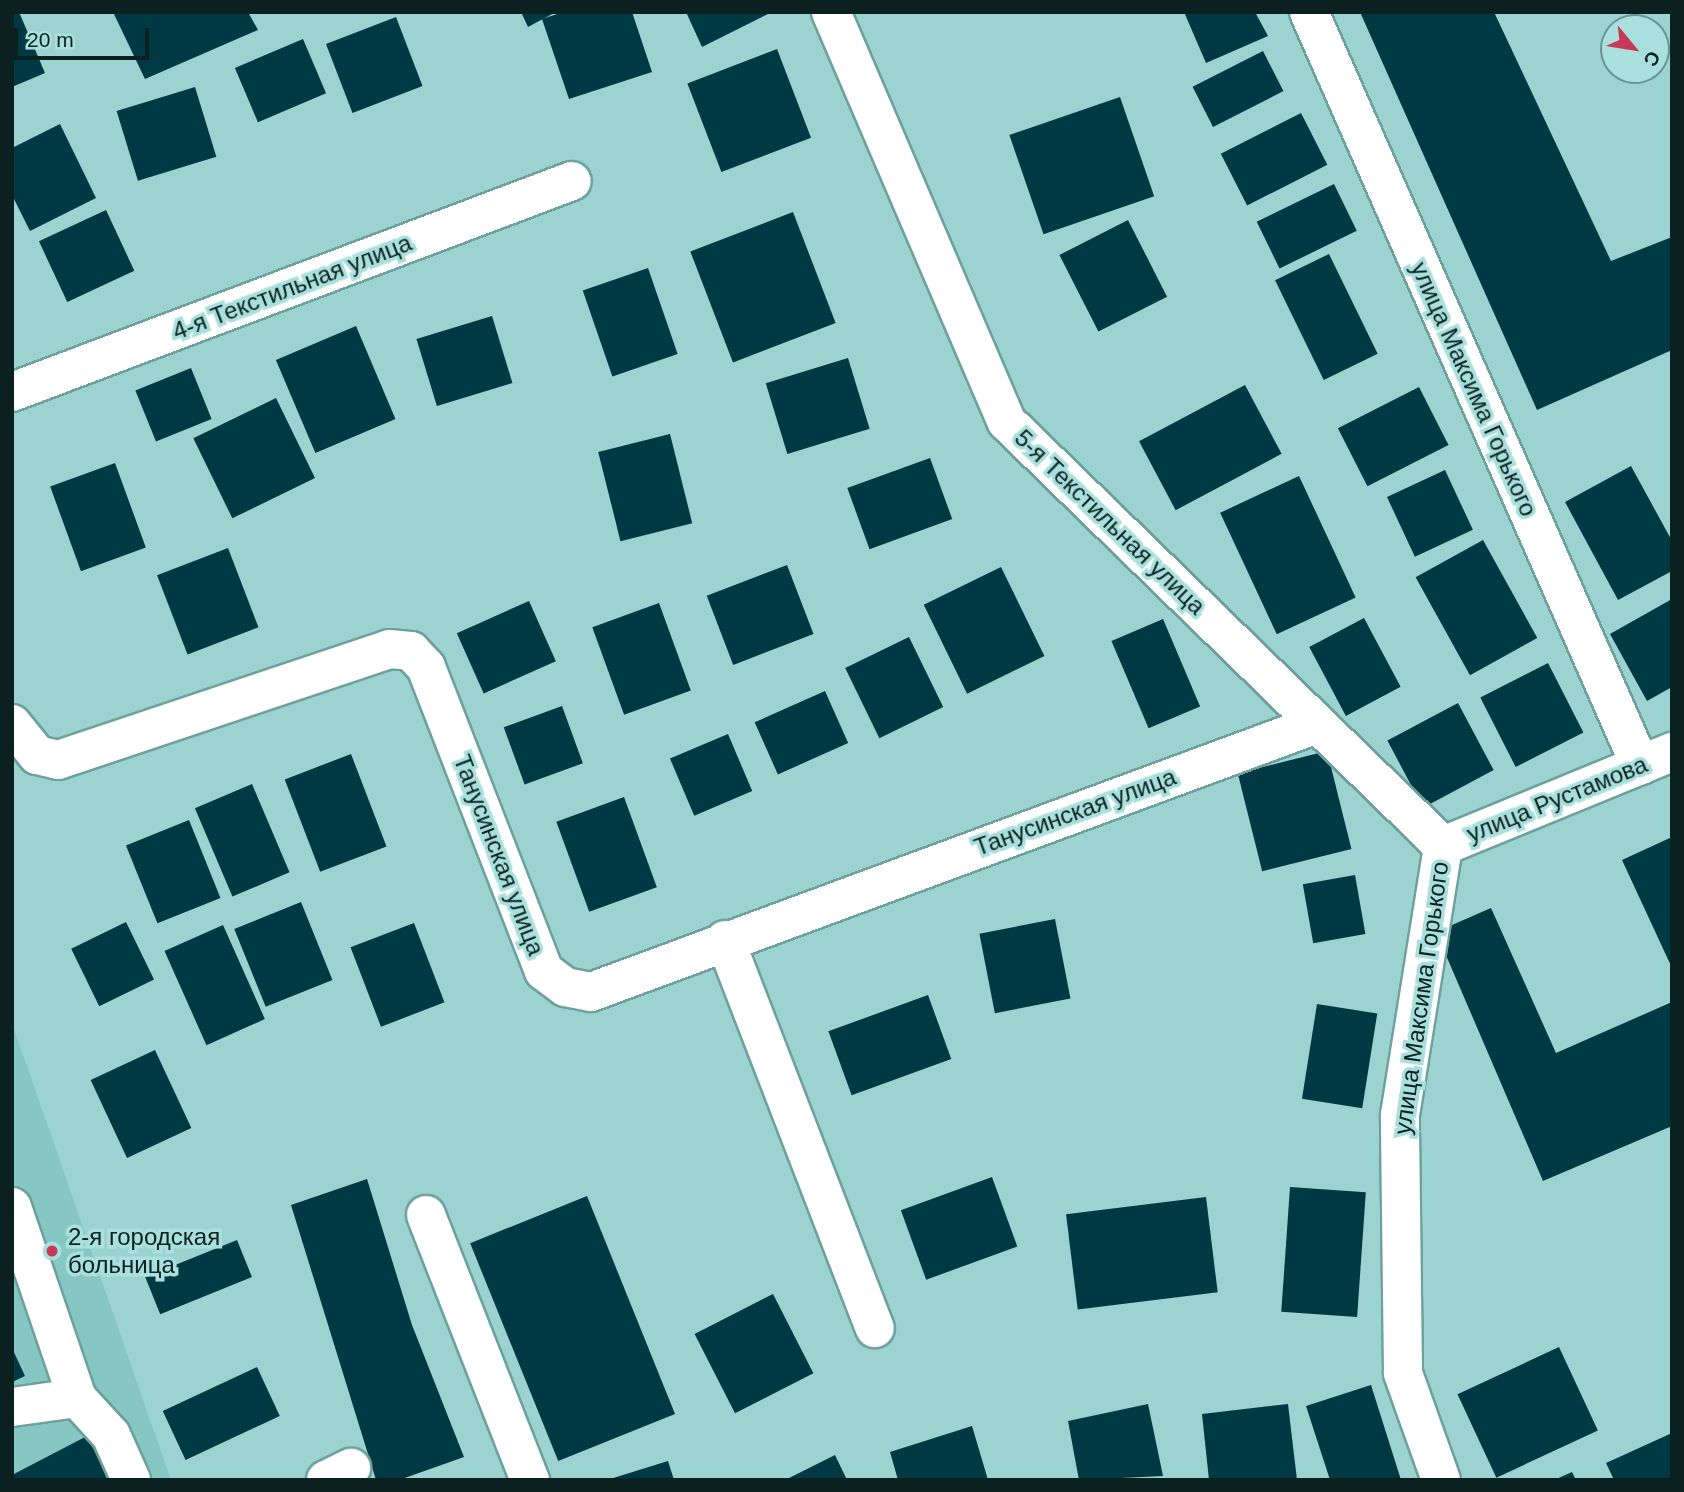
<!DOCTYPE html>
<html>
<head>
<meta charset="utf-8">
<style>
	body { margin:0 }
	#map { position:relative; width:1684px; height:1492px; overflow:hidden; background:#9cd3d0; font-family:Helvetica,sans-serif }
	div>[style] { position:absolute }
	.built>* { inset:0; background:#86c7c4 }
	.building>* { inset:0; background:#003943; transform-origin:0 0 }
	.roads { filter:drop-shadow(2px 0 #6ca19e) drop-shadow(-2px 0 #6ca19e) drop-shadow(0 2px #6ca19e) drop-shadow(0 -2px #6ca19e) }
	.minor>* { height:38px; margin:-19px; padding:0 19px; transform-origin:19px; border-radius:19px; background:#fff }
	.dots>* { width:19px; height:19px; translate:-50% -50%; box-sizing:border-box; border:4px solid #a9e0dd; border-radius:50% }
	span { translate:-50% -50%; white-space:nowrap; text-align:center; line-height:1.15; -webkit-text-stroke:7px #a9e0dd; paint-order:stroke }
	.street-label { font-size:24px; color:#0b2120 }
	.poi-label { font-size:24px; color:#0b2120 }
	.left { translate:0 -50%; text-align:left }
	.frame { position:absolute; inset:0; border:14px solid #0b2120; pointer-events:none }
	.north { position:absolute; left:1600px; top:14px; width:70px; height:70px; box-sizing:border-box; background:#a9e0dd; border:2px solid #6a9491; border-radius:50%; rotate:120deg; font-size:19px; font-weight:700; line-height:28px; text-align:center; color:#0b2120 }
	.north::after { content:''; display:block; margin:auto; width:24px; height:32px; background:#c83959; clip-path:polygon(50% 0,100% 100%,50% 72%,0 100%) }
	.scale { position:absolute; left:14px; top:28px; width:135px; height:32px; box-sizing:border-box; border:4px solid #0b2120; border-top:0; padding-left:9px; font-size:21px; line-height:24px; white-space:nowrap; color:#0b2120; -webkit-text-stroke:5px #a9e0dd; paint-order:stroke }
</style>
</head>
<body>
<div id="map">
	<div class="built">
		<i style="clip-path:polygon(12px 1023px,171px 1480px,12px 1480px)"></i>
	</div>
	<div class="building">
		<i style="clip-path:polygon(12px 12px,19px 12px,45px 73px,12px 87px)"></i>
		<i style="clip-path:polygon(113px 12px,248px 12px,258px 30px,145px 79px)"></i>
		<i style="clip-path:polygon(521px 12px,556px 12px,528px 27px)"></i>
		<i style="clip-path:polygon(563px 12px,632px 12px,652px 72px,569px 99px,542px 19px)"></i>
		<i style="clip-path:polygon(686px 12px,772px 12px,702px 47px)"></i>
		<i style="clip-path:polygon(1184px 12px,1255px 12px,1268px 36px,1206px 63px)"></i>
		<i style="clip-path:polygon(1360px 12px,1494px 12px,1611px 261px,1672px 237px,1672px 350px,1537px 410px)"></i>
		<i style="left:396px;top:17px;width:74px;height:75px;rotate:69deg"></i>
		<i style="left:303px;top:39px;width:59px;height:74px;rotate:67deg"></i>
		<i style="left:777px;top:49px;width:95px;height:96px;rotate:69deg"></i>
		<i style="left:1263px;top:51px;width:45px;height:79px;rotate:63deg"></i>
		<i style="left:195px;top:87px;width:73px;height:82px;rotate:73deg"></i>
		<i style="left:1120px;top:97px;width:105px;height:117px;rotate:71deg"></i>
		<i style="left:1301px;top:113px;width:58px;height:90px;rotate:63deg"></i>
		<i style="clip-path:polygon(60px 124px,96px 198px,30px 231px,12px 195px,12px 148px)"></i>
		<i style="left:1334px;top:184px;width:52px;height:86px;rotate:64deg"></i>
		<i style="left:106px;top:210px;width:67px;height:74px;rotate:65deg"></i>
		<i style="left:793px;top:212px;width:119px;height:110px;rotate:69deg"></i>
		<i style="left:1128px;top:220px;width:86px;height:77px;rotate:63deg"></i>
		<i style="left:1329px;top:254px;width:111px;height:60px;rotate:64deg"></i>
		<i style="left:648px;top:268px;width:91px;height:69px;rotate:71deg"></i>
		<i style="left:492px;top:316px;width:70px;height:79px;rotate:73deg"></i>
		<i style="left:356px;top:326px;width:101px;height:87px;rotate:67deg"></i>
		<i style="left:848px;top:358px;width:74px;height:86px;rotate:73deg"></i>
		<i style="left:191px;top:368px;width:55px;height:60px;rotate:68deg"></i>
		<i style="left:1245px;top:385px;width:78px;height:120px;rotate:62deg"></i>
		<i style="left:1419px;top:387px;width:65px;height:91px;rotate:63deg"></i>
		<i style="left:276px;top:398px;width:89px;height:92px;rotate:64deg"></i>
		<i style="left:670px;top:434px;width:92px;height:74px;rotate:76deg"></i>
		<i style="left:930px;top:458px;width:65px;height:88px;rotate:70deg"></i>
		<i style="left:115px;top:463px;width:90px;height:69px;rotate:70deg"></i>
		<i style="clip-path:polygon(1631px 466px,1672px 541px,1672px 571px,1618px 600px,1565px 502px)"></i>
		<i style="left:1445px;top:470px;width:66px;height:64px;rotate:65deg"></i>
		<i style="left:1299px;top:476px;width:134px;height:87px;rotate:65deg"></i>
		<i style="left:1483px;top:540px;width:112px;height:77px;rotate:61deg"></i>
		<i style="left:228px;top:548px;width:85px;height:76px;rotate:69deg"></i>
		<i style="left:787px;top:565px;width:74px;height:86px;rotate:69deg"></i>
		<i style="left:1001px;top:567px;width:99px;height:86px;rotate:64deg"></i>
		<i style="clip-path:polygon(1672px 599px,1672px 687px,1647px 701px,1610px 634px)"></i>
		<i style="left:529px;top:601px;width:66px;height:79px;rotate:66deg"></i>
		<i style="left:659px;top:603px;width:93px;height:71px;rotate:70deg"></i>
		<i style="left:1364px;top:618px;width:78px;height:62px;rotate:62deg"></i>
		<i style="left:1163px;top:619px;width:95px;height:56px;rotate:67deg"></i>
		<i style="left:909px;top:637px;width:78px;height:71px;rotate:64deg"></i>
		<i style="left:1548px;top:663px;width:78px;height:76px;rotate:63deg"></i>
		<i style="left:825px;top:691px;width:57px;height:77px;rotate:66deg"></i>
		<i style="left:1458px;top:703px;width:76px;height:80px;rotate:62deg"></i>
		<i style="left:562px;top:706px;width:61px;height:62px;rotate:70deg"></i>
		<i style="left:728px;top:734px;width:62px;height:63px;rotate:67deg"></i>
		<i style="left:1327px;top:751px;width:101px;height:92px;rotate:76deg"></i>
		<i style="left:351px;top:754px;width:99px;height:71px;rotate:69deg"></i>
		<i style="left:252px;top:784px;width:96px;height:62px;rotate:67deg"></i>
		<i style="left:624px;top:797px;width:96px;height:72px;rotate:70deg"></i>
		<i style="left:189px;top:820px;width:84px;height:68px;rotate:68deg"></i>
		<i style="clip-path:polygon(1672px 837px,1672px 968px,1622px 860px)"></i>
		<i style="left:1355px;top:875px;width:60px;height:53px;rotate:80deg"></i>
		<i style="left:301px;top:902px;width:84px;height:72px;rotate:68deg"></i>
		<i style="clip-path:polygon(1491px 908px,1556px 1053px,1672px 1002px,1672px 1126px,1543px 1181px,1436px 932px)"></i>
		<i style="left:1055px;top:919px;width:81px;height:77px;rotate:79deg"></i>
		<i style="left:126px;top:922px;width:64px;height:61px;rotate:64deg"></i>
		<i style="left:414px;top:923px;width:85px;height:68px;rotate:69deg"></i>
		<i style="left:223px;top:925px;width:103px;height:64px;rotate:66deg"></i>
		<i style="left:928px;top:995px;width:68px;height:106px;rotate:70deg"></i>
		<i style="left:1317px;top:1004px;width:61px;height:96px;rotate:9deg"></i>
		<i style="left:155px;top:1050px;width:86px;height:71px;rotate:65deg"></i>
		<i style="left:992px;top:1177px;width:74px;height:97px;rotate:70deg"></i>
		<i style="clip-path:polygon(367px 1179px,412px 1325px,464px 1457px,399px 1480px,376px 1480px,291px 1205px)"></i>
		<i style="left:1290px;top:1187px;width:76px;height:125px;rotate:4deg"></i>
		<i style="left:587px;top:1196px;width:235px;height:126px;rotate:68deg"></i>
		<i style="left:1206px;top:1197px;width:96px;height:141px;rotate:83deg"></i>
		<i style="left:237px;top:1240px;width:40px;height:99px;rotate:68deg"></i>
		<i style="left:773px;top:1294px;width:89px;height:88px;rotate:63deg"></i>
		<i style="left:1559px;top:1347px;width:92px;height:112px;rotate:65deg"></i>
		<i style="clip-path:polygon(12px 1348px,25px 1376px,12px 1382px)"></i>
		<i style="left:257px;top:1367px;width:54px;height:104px;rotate:65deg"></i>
		<i style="clip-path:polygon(1371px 1385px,1401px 1480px,1330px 1480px,1306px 1406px)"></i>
		<i style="clip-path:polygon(1148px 1404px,1163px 1476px,1079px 1480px,1068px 1421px)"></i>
		<i style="clip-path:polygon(1288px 1404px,1297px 1480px,1209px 1480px,1202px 1414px)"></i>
		<i style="clip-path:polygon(972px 1426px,988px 1480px,898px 1480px,890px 1452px)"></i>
		<i style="clip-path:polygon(1672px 1433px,1672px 1480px,1614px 1480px,1606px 1463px)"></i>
		<i style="clip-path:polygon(87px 1436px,109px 1480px,12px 1480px,12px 1475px)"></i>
		<i style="clip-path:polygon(835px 1455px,847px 1480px,785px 1480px)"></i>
		<i style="clip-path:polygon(668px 1461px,674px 1480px,610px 1480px,610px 1479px)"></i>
		<i style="clip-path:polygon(1572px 1472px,1576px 1480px,1554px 1480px)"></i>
	</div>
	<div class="roads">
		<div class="minor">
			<i style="left:831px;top:12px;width:446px;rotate:66.8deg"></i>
			<i style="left:1007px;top:422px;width:608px;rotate:44.2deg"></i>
			<i style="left:1309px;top:12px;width:823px;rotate:66.27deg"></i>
			<i style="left:12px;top:392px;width:598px;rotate:-20.65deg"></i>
			<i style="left:12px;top:724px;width:40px;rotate:51deg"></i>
			<i style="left:37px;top:755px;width:22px;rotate:13deg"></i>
			<i style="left:58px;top:760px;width:349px;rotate:-18.5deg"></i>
			<i style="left:389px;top:649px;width:22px;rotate:5deg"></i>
			<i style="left:411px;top:651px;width:22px;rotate:47deg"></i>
			<i style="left:426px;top:667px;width:326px;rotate:68.8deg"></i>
			<i style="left:544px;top:971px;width:26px;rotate:37deg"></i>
			<i style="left:565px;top:987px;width:26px;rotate:11deg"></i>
			<i style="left:591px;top:992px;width:774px;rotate:-20.26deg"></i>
			<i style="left:1443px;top:846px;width:248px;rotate:-22.3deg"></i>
			<i style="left:725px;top:940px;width:416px;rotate:68.9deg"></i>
			<i style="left:12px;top:1207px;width:202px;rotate:71.2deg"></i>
			<i style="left:77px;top:1398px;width:50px;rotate:47.4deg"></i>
			<i style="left:111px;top:1435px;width:49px;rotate:66deg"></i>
			<i style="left:426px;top:1215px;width:285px;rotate:68.6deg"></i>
			<i style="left:12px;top:1407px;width:66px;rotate:-7.9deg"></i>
			<i style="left:326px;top:1480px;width:28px;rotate:-26deg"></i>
			<i style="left:1441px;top:1480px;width:114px;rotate:-109.6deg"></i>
			<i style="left:1403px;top:1373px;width:258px;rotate:-90.7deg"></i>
			<i style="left:1400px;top:1115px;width:272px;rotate:-80.9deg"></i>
		</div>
	</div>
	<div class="dots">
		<i style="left:52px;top:1251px;background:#c83959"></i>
	</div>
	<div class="street-label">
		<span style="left:292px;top:287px;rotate:-21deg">4-я Текстильная улица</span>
		<span style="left:1474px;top:389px;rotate:66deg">улица Максима Горького</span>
		<span style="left:1110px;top:522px;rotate:44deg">5-я Текстильная улица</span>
		<span style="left:1557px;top:799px;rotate:-22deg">улица Рустамова</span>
		<span style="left:1075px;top:812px;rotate:-20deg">Танусинская улица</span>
		<span style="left:499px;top:855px;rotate:69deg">Танусинская улица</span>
		<span style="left:1421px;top:998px;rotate:-82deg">улица Максима Горького</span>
	</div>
	<div class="poi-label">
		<span class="left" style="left:68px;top:1251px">2-я городская<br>больница</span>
	</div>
	<div class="frame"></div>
	<div class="north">С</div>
	<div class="scale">20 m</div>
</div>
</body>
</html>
